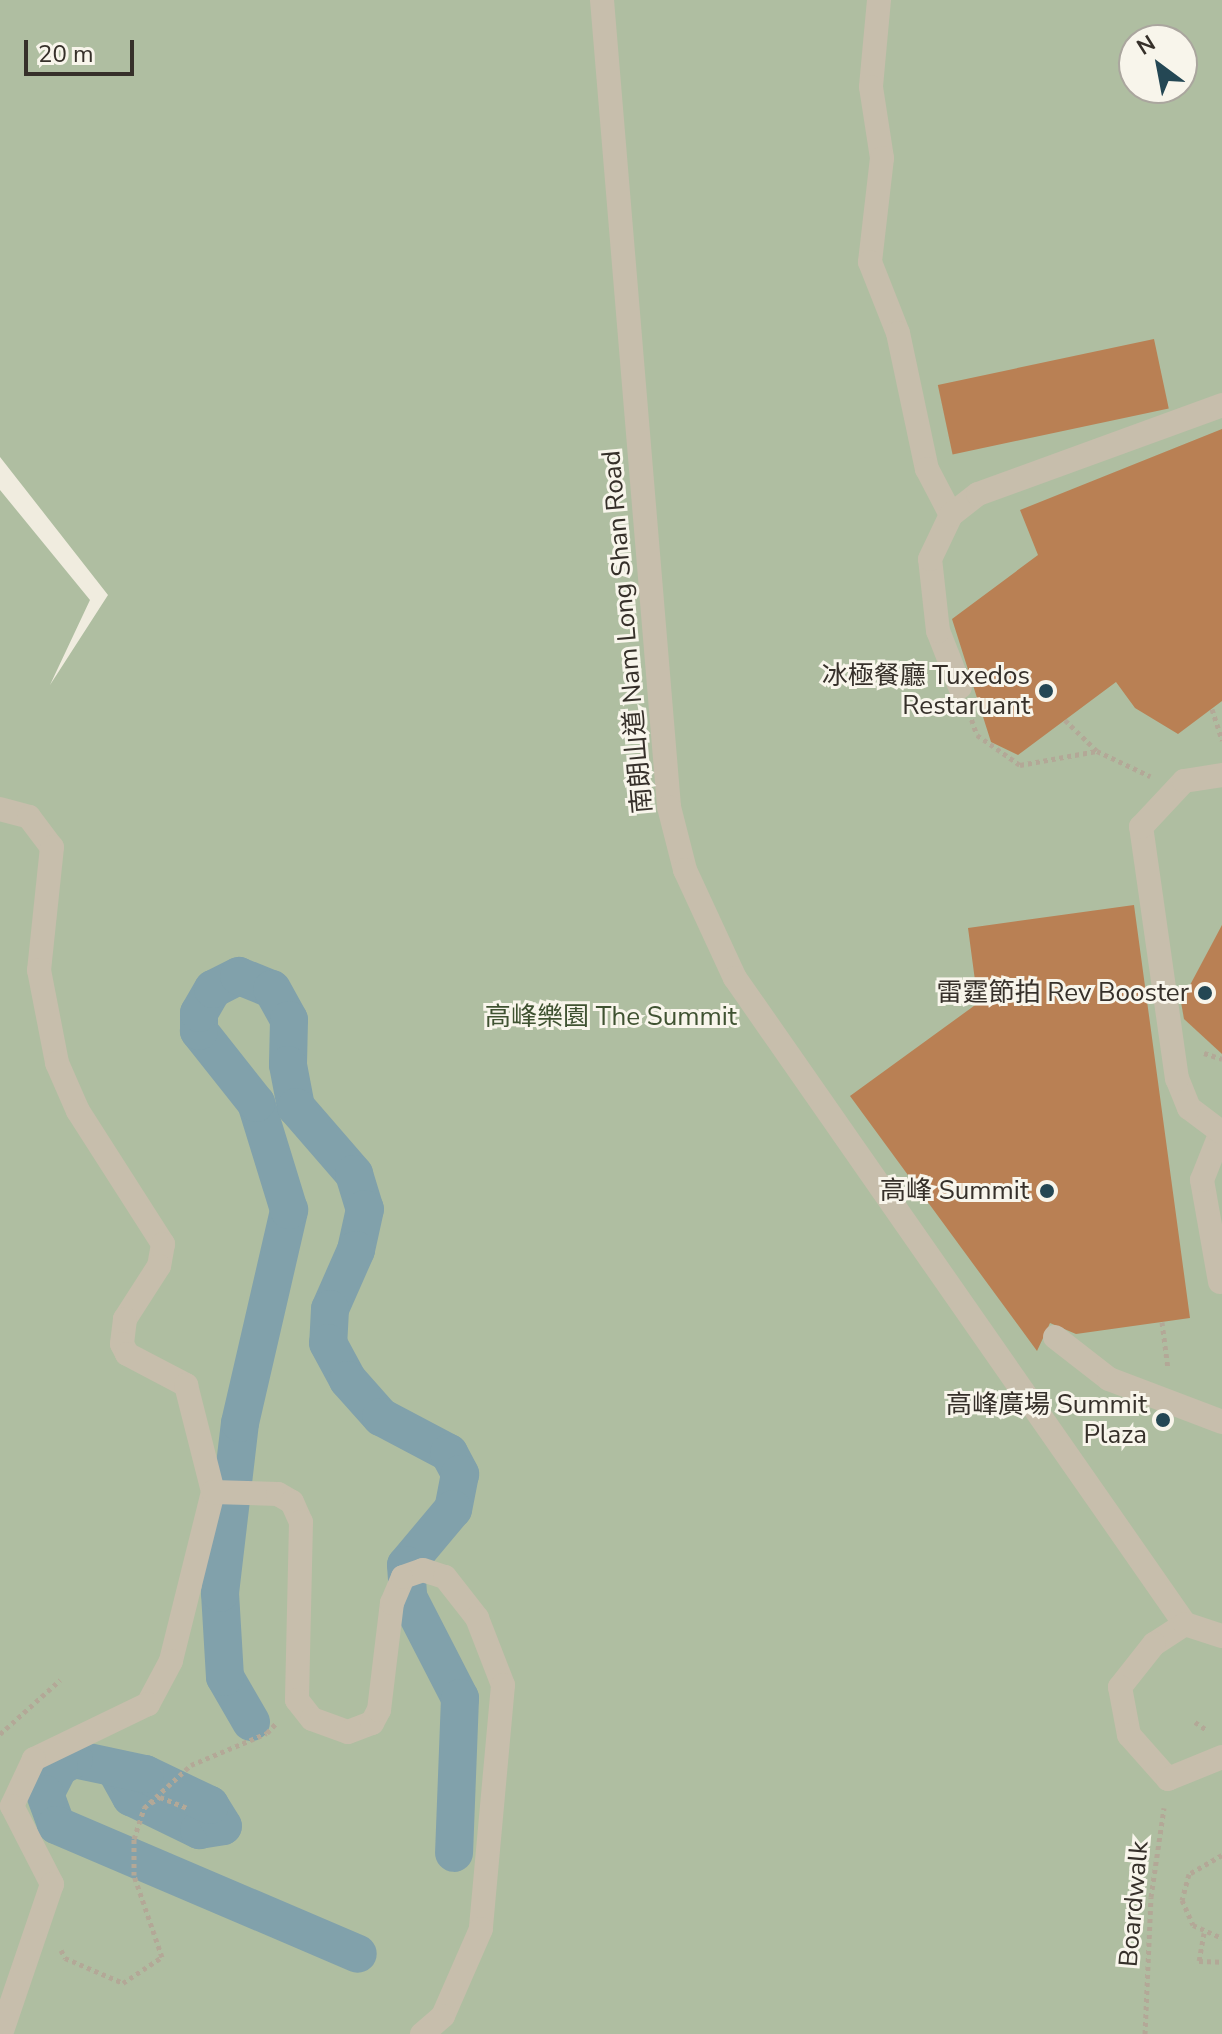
<!DOCTYPE html>
<html>
<head>
<meta charset="utf-8">
<style>
	body { margin:0 }
	#map { position:relative; width:1222px; height:2034px; overflow:hidden; background:#f0ecdf; font-family:"Nunito Sans","Noto Sans TC",sans-serif }
	div>[style] { position:absolute }
	.green>* { inset:0; background:#afbea1 }
	.canal>* { height:38px; margin:-19px; padding:0 19px; transform-origin:19px; border-radius:19px; background:#81a1ab }
	.building>* { inset:0; background:#b98054; transform-origin:0 0 }
	.path>* { height:5px; margin-top:-2.5px; transform-origin:0; background:repeating-linear-gradient(90deg,#b3a897 0 4px,transparent 0 8px) }
	.minor>* { height:24px; margin:-12px; padding:0 12px; transform-origin:12px; border-radius:12px; background:#c7beac }
	.dots>* { width:22px; height:22px; translate:-50% -50%; box-sizing:border-box; border:4px solid #f8f5eb; border-radius:50% }
	span { translate:-50% -50%; white-space:nowrap; text-align:center; line-height:1.15; -webkit-text-stroke:6px #f8f5eb; paint-order:stroke }
	.street-label { font-size:26px; color:#36302a }
	.poi-label { font-size:26px; color:#36302a }
	.right { translate:-100% -50%; text-align:right }
	.park-label { font-size:26px; color:#3f5231 }
	.north { position:absolute; left:1118px; top:24px; width:80px; height:80px; box-sizing:border-box; background:#f8f5eb; border:2px solid #aaa69e; border-radius:50%; rotate:328deg; font-size:22px; font-weight:700; line-height:32px; text-align:center; color:#36302a }
	.north::after { content:''; display:block; margin:auto; width:28px; height:36px; background:#244754; clip-path:polygon(50% 0,100% 100%,50% 72%,0 100%) }
	.scale { position:absolute; left:24px; top:40px; width:110px; height:36px; box-sizing:border-box; border:4px solid #36302a; border-top:0; padding-left:10px; font-size:24px; line-height:28px; white-space:nowrap; color:#36302a; -webkit-text-stroke:6px #f8f5eb; paint-order:stroke }
</style>
</head>
<body>
<div id="map">
	<div class="green">
		<i style="clip-path:polygon(evenodd,0 0,1222px 0,1222px 2034px,0 2034px,0 490px,90px 600px,50px 685px,108px 595px,0 457px,0 0,1134px 40px,1182px 40px,1182px 88px,1134px 88px,1134px 40px)"></i>
	</div>
	<div class="canal">
		<i style="left:251px;top:1722px;width:52px;rotate:-120deg"></i>
		<i style="left:225px;top:1677px;width:84px;rotate:-93.4deg"></i>
		<i style="left:220px;top:1593px;width:171px;rotate:-83.3deg"></i>
		<i style="left:240px;top:1423px;width:219px;rotate:-77deg"></i>
		<i style="left:289px;top:1210px;width:112px;rotate:-107.1deg"></i>
		<i style="left:256px;top:1103px;width:92px;rotate:-128.4deg"></i>
		<i style="left:199px;top:1031px;width:18px;rotate:-90deg"></i>
		<i style="left:199px;top:1013px;width:28px;rotate:-60deg"></i>
		<i style="left:213px;top:989px;width:29px;rotate:-27deg"></i>
		<i style="left:239px;top:976px;width:35px;rotate:22deg"></i>
		<i style="left:272px;top:989px;width:35px;rotate:61deg"></i>
		<i style="left:289px;top:1020px;width:45px;rotate:91.3deg"></i>
		<i style="left:288px;top:1065px;width:43px;rotate:79.2deg"></i>
		<i style="left:296px;top:1107px;width:89px;rotate:49.1deg"></i>
		<i style="left:354px;top:1174px;width:37px;rotate:73deg"></i>
		<i style="left:365px;top:1209px;width:42px;rotate:102.4deg"></i>
		<i style="left:356px;top:1250px;width:64px;rotate:113.8deg"></i>
		<i style="left:330px;top:1309px;width:34px;rotate:93deg"></i>
		<i style="left:328px;top:1343px;width:42px;rotate:61.6deg"></i>
		<i style="left:348px;top:1380px;width:50px;rotate:48.3deg"></i>
		<i style="left:381px;top:1417px;width:77px;rotate:27.9deg"></i>
		<i style="left:449px;top:1453px;width:24px;rotate:62deg"></i>
		<i style="left:460px;top:1474px;width:36px;rotate:101deg"></i>
		<i style="left:453px;top:1509px;width:73px;rotate:130deg"></i>
		<i style="left:406px;top:1565px;width:32px;rotate:86deg"></i>
		<i style="left:408px;top:1597px;width:114px;rotate:62.8deg"></i>
		<i style="left:460px;top:1698px;width:155px;rotate:92.2deg"></i>
		<i style="left:117px;top:1772px;width:29px;rotate:61deg"></i>
		<i style="left:131px;top:1797px;width:76px;rotate:25.9deg"></i>
		<i style="left:199px;top:1830px;width:24px;rotate:-9deg"></i>
		<i style="left:223px;top:1826px;width:25px;rotate:-122deg"></i>
		<i style="left:210px;top:1805px;width:72px;rotate:-154.5deg"></i>
		<i style="left:145px;top:1774px;width:73px;rotate:-168.1deg"></i>
		<i style="left:74px;top:1759px;width:17px;rotate:152deg"></i>
		<i style="left:59px;top:1767px;width:30px;rotate:117deg"></i>
		<i style="left:45px;top:1794px;width:33px;rotate:70deg"></i>
		<i style="left:56px;top:1825px;width:328px;rotate:23.1deg"></i>
	</div>
	<div class="building">
		<i style="left:1154px;top:339px;width:71px;height:221px;rotate:78deg"></i>
		<i style="clip-path:polygon(1222px 429px,1222px 701px,1178px 734px,1135px 708px,1116px 682px,1018px 755px,991px 742px,952px 619px,1038px 555px,1020px 510px)"></i>
		<i style="clip-path:polygon(1134px 905px,1190px 1318px,1076px 1334px,1050px 1323px,1037px 1351px,850px 1096px,978px 1003px,968px 928px)"></i>
		<i style="clip-path:polygon(1222px 925px,1222px 1054px,1184px 1019px,1181px 1002px)"></i>
	</div>
	<div class="path">
		<i style="left:1212px;top:709px;width:33px;rotate:72deg"></i>
		<i style="left:969px;top:712px;width:24px;rotate:71deg"></i>
		<i style="left:977px;top:735px;width:52px;rotate:34.9deg"></i>
		<i style="left:1020px;top:765px;width:78px;rotate:-10.3deg"></i>
		<i style="left:1065px;top:720px;width:45px;rotate:44.1deg"></i>
		<i style="left:1097px;top:751px;width:59px;rotate:25.3deg"></i>
		<i style="left:1204px;top:1053px;width:19px;rotate:18deg"></i>
		<i style="left:1162px;top:1322px;width:47px;rotate:82.7deg"></i>
		<i style="left:1195px;top:1722px;width:14px;rotate:34deg"></i>
		<i style="left:0;top:1734px;width:81px;rotate:-42deg"></i>
		<i style="left:151px;top:1803px;width:11px;rotate:-34deg"></i>
		<i style="left:160px;top:1797px;width:31px;rotate:22deg"></i>
		<i style="left:1222px;top:1855px;width:38px;rotate:150deg"></i>
		<i style="left:1189px;top:1874px;width:27px;rotate:105deg"></i>
		<i style="left:1182px;top:1900px;width:27px;rotate:66deg"></i>
		<i style="left:1193px;top:1925px;width:32px;rotate:24deg"></i>
		<i style="left:1204px;top:1933px;width:28px;rotate:100deg"></i>
		<i style="left:1199px;top:1961px;width:23px;rotate:2deg"></i>
		<i style="left:61px;top:1950px;width:9px;rotate:63deg"></i>
		<i style="left:65px;top:1958px;width:63px;rotate:23.3deg"></i>
		<i style="left:123px;top:1983px;width:47px;rotate:-33.7deg"></i>
		<i style="left:162px;top:1957px;width:87px;rotate:-108.9deg"></i>
		<i style="left:134px;top:1875px;width:36px;rotate:-90deg"></i>
		<i style="left:134px;top:1839px;width:33px;rotate:-72deg"></i>
		<i style="left:144px;top:1808px;width:64px;rotate:-42.5deg"></i>
		<i style="left:191px;top:1765px;width:82px;rotate:-22.8deg"></i>
		<i style="left:267px;top:1733px;width:16px;rotate:-47deg"></i>
		<i style="left:1145px;top:2034px;width:137px;rotate:-87.5deg"></i>
		<i style="left:1151px;top:1897px;width:90px;rotate:-81.7deg"></i>
	</div>
	<div class="minor">
		<i style="left:602px;top:0;width:810px;rotate:85.25deg"></i>
		<i style="left:669px;top:807px;width:65px;rotate:75.7deg"></i>
		<i style="left:685px;top:870px;width:119px;rotate:65.2deg"></i>
		<i style="left:735px;top:978px;width:787px;rotate:55.14deg"></i>
		<i style="left:1185px;top:1624px;width:37px;rotate:147deg"></i>
		<i style="left:1154px;top:1644px;width:55px;rotate:128.3deg"></i>
		<i style="left:1120px;top:1687px;width:49px;rotate:79.4deg"></i>
		<i style="left:1129px;top:1735px;width:59px;rotate:48.4deg"></i>
		<i style="left:1168px;top:1779px;width:58px;rotate:-22.2deg"></i>
		<i style="left:879px;top:0;width:87px;rotate:95.3deg"></i>
		<i style="left:871px;top:87px;width:72px;rotate:81.2deg"></i>
		<i style="left:882px;top:158px;width:105px;rotate:96.6deg"></i>
		<i style="left:870px;top:262px;width:76px;rotate:68.5deg"></i>
		<i style="left:898px;top:333px;width:139px;rotate:78deg"></i>
		<i style="left:927px;top:469px;width:52px;rotate:62.4deg"></i>
		<i style="left:960px;top:687px;width:60px;rotate:-111.4deg"></i>
		<i style="left:938px;top:631px;width:72px;rotate:-96.3deg"></i>
		<i style="left:930px;top:559px;width:49px;rotate:-64.5deg"></i>
		<i style="left:951px;top:515px;width:34px;rotate:-38deg"></i>
		<i style="left:978px;top:494px;width:260px;rotate:-20deg"></i>
		<i style="left:0;top:809px;width:30px;rotate:15deg"></i>
		<i style="left:29px;top:817px;width:38px;rotate:53deg"></i>
		<i style="left:52px;top:847px;width:124px;rotate:96deg"></i>
		<i style="left:39px;top:970px;width:95px;rotate:79deg"></i>
		<i style="left:57px;top:1063px;width:52px;rotate:66.4deg"></i>
		<i style="left:78px;top:1111px;width:158px;rotate:57.4deg"></i>
		<i style="left:163px;top:1244px;width:22px;rotate:100deg"></i>
		<i style="left:159px;top:1266px;width:63px;rotate:122.7deg"></i>
		<i style="left:125px;top:1319px;width:25px;rotate:97deg"></i>
		<i style="left:122px;top:1344px;width:11px;rotate:63deg"></i>
		<i style="left:127px;top:1354px;width:67px;rotate:27.7deg"></i>
		<i style="left:186px;top:1385px;width:110px;rotate:75.8deg"></i>
		<i style="left:213px;top:1492px;width:174px;rotate:104deg"></i>
		<i style="left:171px;top:1661px;width:49px;rotate:118.1deg"></i>
		<i style="left:148px;top:1704px;width:127px;rotate:154.2deg"></i>
		<i style="left:34px;top:1759px;width:52px;rotate:115.1deg"></i>
		<i style="left:12px;top:1806px;width:88px;rotate:62.9deg"></i>
		<i style="left:52px;top:1884px;width:158px;rotate:108.8deg"></i>
		<i style="left:1220px;top:1282px;width:104px;rotate:-100deg"></i>
		<i style="left:1202px;top:1180px;width:52px;rotate:-68.4deg"></i>
		<i style="left:1221px;top:1132px;width:40px;rotate:-143deg"></i>
		<i style="left:1189px;top:1108px;width:31px;rotate:-112deg"></i>
		<i style="left:1177px;top:1079px;width:255px;rotate:-98.1deg"></i>
		<i style="left:1141px;top:827px;width:63px;rotate:-46.9deg"></i>
		<i style="left:1184px;top:781px;width:38px;rotate:-9deg"></i>
		<i style="left:1055px;top:1337px;width:68px;rotate:37.9deg"></i>
		<i style="left:1109px;top:1379px;width:121px;rotate:20.8deg"></i>
		<i style="left:213px;top:1492px;width:65px;rotate:1.8deg"></i>
		<i style="left:278px;top:1494px;width:16px;rotate:30deg"></i>
		<i style="left:292px;top:1502px;width:22px;rotate:66deg"></i>
		<i style="left:301px;top:1522px;width:178px;rotate:91.3deg"></i>
		<i style="left:297px;top:1700px;width:24px;rotate:52deg"></i>
		<i style="left:312px;top:1719px;width:38px;rotate:20deg"></i>
		<i style="left:348px;top:1732px;width:26px;rotate:-21deg"></i>
		<i style="left:372px;top:1723px;width:15px;rotate:-62deg"></i>
		<i style="left:379px;top:1710px;width:108px;rotate:-83.1deg"></i>
		<i style="left:392px;top:1603px;width:28px;rotate:-67deg"></i>
		<i style="left:403px;top:1577px;width:21px;rotate:-19deg"></i>
		<i style="left:423px;top:1570px;width:23px;rotate:18deg"></i>
		<i style="left:445px;top:1577px;width:52px;rotate:52deg"></i>
		<i style="left:477px;top:1618px;width:72px;rotate:68.8deg"></i>
		<i style="left:503px;top:1685px;width:245px;rotate:95.2deg"></i>
		<i style="left:481px;top:1929px;width:95px;rotate:113.6deg"></i>
		<i style="left:443px;top:2016px;width:28px;rotate:139deg"></i>
		<i style="left:1185px;top:1624px;width:39px;rotate:18deg"></i>
	</div>
	<div class="dots">
		<i style="left:1046px;top:691px;background:#244754"></i>
		<i style="left:1205px;top:993px;background:#244754"></i>
		<i style="left:1047px;top:1191px;background:#244754"></i>
		<i style="left:1163px;top:1420px;background:#244754"></i>
	</div>
	<div class="street-label">
		<span style="left:627px;top:632px;rotate:-95deg">南朗山道 Nam Long Shan Road</span>
		<span style="left:1134px;top:1904px;rotate:-85deg">Boardwalk</span>
	</div>
	<div class="poi-label">
		<span class="right" style="left:1030px;top:691px">冰極餐廳 Tuxedos<br>Restaruant</span>
		<span class="right" style="left:1189px;top:993px">雷霆節拍 Rev Booster</span>
		<span class="right" style="left:1029px;top:1191px">高峰 Summit</span>
		<span class="right" style="left:1147px;top:1420px">高峰廣場 Summit<br>Plaza</span>
	</div>
	<div class="park-label">
		<span style="left:611px;top:1017px">高峰樂園 The Summit</span>
	</div>
	<div class="north">N</div>
	<div class="scale">20 m</div>
</div>
</body>
</html>
